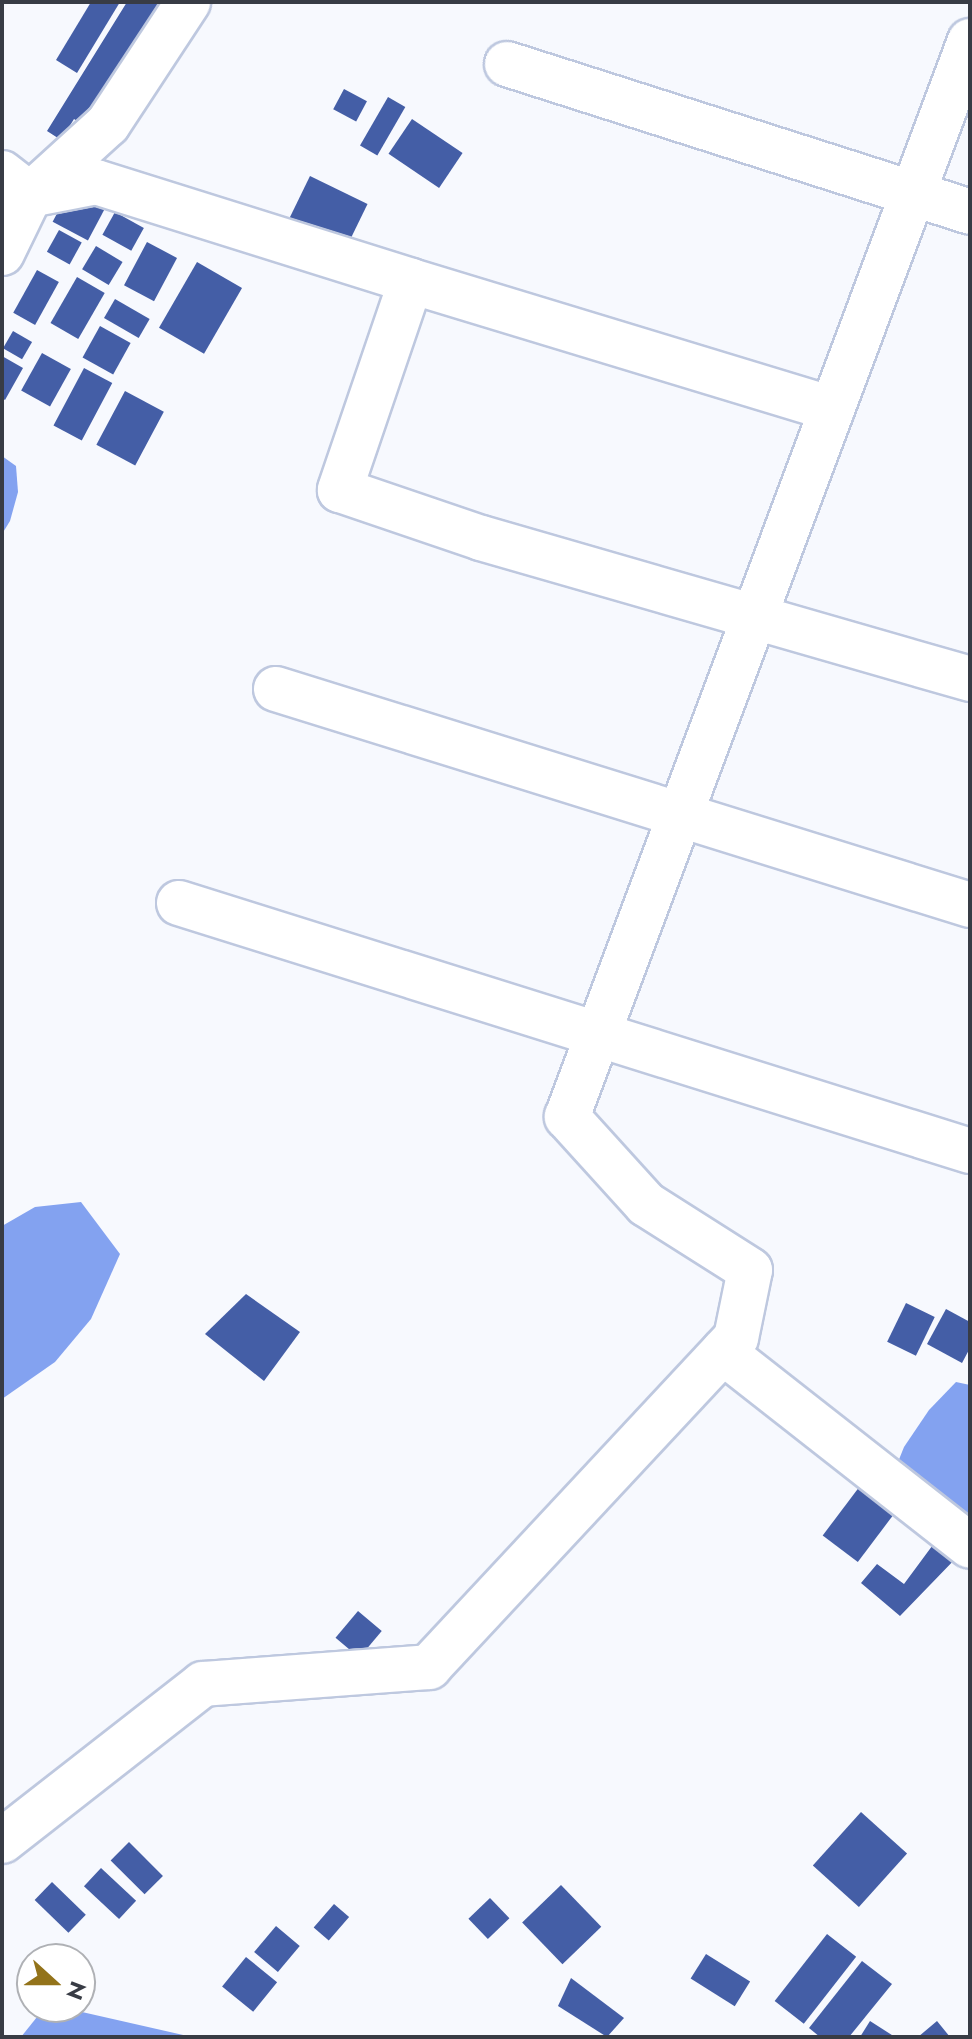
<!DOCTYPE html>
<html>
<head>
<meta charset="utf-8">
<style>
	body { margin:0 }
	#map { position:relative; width:972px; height:2039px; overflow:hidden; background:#f7f9fe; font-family:Jost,sans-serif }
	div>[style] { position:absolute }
	.water>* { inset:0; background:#83a2f0 }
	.building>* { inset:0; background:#445ea6; transform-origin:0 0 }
	.roads { filter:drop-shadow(2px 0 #bec8df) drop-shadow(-2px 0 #bec8df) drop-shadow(0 2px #bec8df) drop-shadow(0 -2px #bec8df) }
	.minor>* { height:44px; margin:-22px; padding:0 22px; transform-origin:22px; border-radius:22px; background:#fff }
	span { translate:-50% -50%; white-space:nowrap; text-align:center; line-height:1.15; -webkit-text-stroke:8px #fff; paint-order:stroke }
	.frame { position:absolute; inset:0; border:4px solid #383c45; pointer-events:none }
	.north { position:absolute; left:16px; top:1943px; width:80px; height:80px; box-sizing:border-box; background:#fff; border:2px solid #afb1b5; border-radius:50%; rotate:111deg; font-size:22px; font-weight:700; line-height:32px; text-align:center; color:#383c45 }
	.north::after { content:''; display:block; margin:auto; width:28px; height:36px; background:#93731a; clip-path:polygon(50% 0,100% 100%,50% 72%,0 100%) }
</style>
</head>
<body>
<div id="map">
	<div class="water">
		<i style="clip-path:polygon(2px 456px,16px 466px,18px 492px,10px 521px,2px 534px)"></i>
		<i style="clip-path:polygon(81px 1202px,120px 1254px,91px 1319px,55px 1362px,2px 1399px,2px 1226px,35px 1207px)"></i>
		<i style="clip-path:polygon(956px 1382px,970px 1385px,970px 1535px,896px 1467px,904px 1447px,929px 1410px)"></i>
		<i style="clip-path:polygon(45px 2007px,60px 2007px,192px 2037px,21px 2037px)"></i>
	</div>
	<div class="building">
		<i style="clip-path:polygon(91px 2px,120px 2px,77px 73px,56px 60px)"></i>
		<i style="clip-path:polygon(127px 2px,177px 2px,96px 133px,74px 119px,61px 140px,47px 131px)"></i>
		<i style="left:344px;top:89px;width:26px;height:23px;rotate:28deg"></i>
		<i style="left:388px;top:97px;width:20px;height:56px;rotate:30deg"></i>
		<i style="left:412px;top:119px;width:61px;height:42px;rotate:34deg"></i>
		<i style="left:310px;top:176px;width:64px;height:75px;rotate:26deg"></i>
		<i style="left:70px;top:189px;width:40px;height:37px;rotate:28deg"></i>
		<i style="left:115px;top:212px;width:33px;height:26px;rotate:29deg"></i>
		<i style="left:59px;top:230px;width:26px;height:25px;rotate:29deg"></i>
		<i style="left:147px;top:242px;width:34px;height:49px;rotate:28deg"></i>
		<i style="left:96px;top:246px;width:31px;height:27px;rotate:31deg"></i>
		<i style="left:197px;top:262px;width:52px;height:76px;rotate:30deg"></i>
		<i style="left:37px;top:270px;width:25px;height:49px;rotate:29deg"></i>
		<i style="left:77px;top:277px;width:32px;height:53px;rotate:30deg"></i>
		<i style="left:115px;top:299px;width:40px;height:22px;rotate:30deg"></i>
		<i style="left:100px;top:326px;width:35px;height:36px;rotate:29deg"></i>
		<i style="left:13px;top:331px;width:22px;height:20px;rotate:30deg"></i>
		<i style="left:42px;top:353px;width:33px;height:43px;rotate:29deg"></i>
		<i style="clip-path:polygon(2px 356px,23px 368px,5px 400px,2px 398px)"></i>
		<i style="left:84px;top:368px;width:32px;height:65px;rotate:28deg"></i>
		<i style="left:125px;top:391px;width:44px;height:61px;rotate:28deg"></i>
		<i style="clip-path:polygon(246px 1294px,300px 1332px,264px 1381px,205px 1334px)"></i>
		<i style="left:906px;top:1303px;width:32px;height:43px;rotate:26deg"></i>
		<i style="clip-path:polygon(946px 1309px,970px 1322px,970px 1348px,962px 1363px,927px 1344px)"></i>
		<i style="left:863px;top:1482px;width:44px;height:67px;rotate:37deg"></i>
		<i style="clip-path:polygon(938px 1538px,959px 1555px,900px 1616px,861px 1583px,877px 1564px,904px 1584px)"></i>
		<i style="left:358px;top:1611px;width:31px;height:35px;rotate:40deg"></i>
		<i style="left:861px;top:1812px;width:62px;height:72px;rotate:42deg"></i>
		<i style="left:129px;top:1842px;width:48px;height:26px;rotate:45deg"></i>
		<i style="left:101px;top:1868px;width:48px;height:25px;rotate:43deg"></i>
		<i style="left:52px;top:1882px;width:47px;height:25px;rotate:44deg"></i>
		<i style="left:561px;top:1885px;width:58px;height:54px;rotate:46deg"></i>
		<i style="left:490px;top:1898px;width:28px;height:30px;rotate:46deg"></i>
		<i style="left:334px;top:1904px;width:20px;height:31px;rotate:41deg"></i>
		<i style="left:276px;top:1926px;width:31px;height:34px;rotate:40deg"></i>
		<i style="left:827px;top:1934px;width:37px;height:85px;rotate:38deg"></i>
		<i style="left:706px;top:1954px;width:52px;height:29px;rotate:32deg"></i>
		<i style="left:246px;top:1957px;width:40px;height:38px;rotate:39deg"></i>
		<i style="clip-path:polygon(862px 1961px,892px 1984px,849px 2037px,820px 2037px,809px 2028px)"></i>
		<i style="clip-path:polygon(571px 1978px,624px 2018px,607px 2037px,558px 2006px)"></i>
		<i style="clip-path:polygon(870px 2021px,895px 2037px,860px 2037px)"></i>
		<i style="clip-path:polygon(937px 2021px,950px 2037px,918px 2037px)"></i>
	</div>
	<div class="roads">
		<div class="minor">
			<i style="left:507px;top:64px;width:486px;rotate:17.7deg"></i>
			<i style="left:2px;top:173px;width:36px;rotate:38deg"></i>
			<i style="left:30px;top:195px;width:67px;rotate:-11.1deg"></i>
			<i style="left:96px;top:182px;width:330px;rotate:17.4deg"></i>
			<i style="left:411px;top:281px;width:221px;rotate:108.8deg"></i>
			<i style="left:340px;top:490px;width:149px;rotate:18.8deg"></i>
			<i style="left:481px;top:538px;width:509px;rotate:16.08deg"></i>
			<i style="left:2px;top:253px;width:64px;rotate:-64.2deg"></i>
			<i style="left:30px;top:195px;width:105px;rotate:-42.3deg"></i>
			<i style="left:108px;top:124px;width:146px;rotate:-56.7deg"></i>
			<i style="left:411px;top:281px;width:440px;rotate:16.9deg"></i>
			<i style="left:276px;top:689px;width:727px;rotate:17.29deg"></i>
			<i style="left:179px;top:903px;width:829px;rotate:17.41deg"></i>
			<i style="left:723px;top:1352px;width:314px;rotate:38.1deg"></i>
			<i style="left:2px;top:1841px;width:255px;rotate:-38deg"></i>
			<i style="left:203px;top:1684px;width:227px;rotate:-4.3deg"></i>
			<i style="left:429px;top:1667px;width:450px;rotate:-47deg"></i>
			<i style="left:736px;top:1338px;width:69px;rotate:-78.4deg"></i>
			<i style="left:750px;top:1270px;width:123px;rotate:-147.6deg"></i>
			<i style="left:646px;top:1204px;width:118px;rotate:-132.2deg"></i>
			<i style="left:567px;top:1117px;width:1149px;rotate:-69.47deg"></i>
		</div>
	</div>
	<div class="frame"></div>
	<div class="north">N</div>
</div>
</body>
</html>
